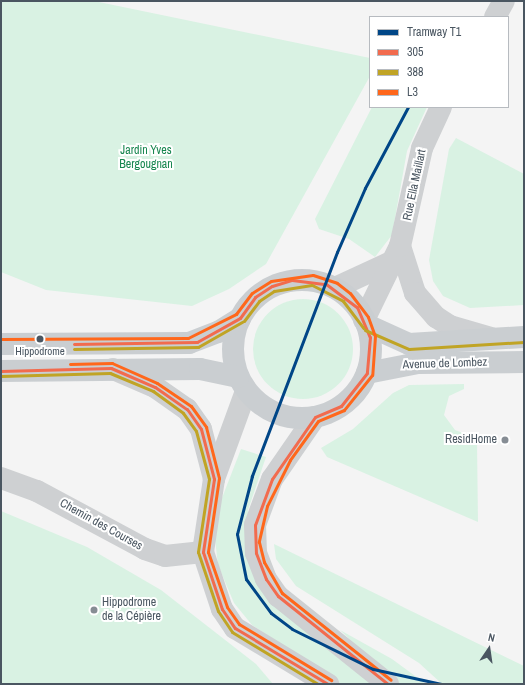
<!DOCTYPE html>
<html>
<head>
<meta charset="utf-8">
<style>
	body { margin:0 }
	#map { position:relative; width:525px; height:685px; overflow:hidden; background:#f4f4f4; font-family:"Archivo Narrow",sans-serif }
	div>[style] { position:absolute }
	.green>* { inset:0; background:#d9f2e3 }
	.round { border-radius:50% }
	.street>* { height:22px; margin:-11px; padding:0 11px; transform-origin:11px; border-radius:11px; background:#ced0d2 }
	.primary>* { height:22px; margin:-11px; padding:0 11px; transform-origin:11px; border-radius:11px; background:#caced1 }
	.primary>.ring { margin:-11px; padding:0; box-sizing:content-box; background:none; border:22px solid #caced1; border-radius:50% }
	.bus-1>* { height:3px; margin:-1.5px; padding:0 1.5px; transform-origin:1.5px; border-radius:1.5px; background:#f26b4e }
	.bus-2>* { height:3px; margin:-1.5px; padding:0 1.5px; transform-origin:1.5px; border-radius:1.5px; background:#c0a425 }
	.bus-3>* { height:3px; margin:-1.5px; padding:0 1.5px; transform-origin:1.5px; border-radius:1.5px; background:#ff671b }
	.tram-1>* { height:3px; margin:-1.5px; padding:0 1.5px; transform-origin:1.5px; border-radius:1.5px; background:#004687 }
	.dots>* { width:11px; height:11px; translate:-50% -50%; box-sizing:border-box; border:2px solid #fff; border-radius:50% }
	span { translate:-50% -50%; white-space:nowrap; text-align:center; line-height:1.15; -webkit-text-stroke:4px #fff; paint-order:stroke }
	.bus-label { font-size:11px; color:#4a5661 }
	.park-label { font-size:12px; color:#17864f }
	.street-label { font-size:12px; color:#4a5661 }
	.poi-label { font-size:12px; color:#4a5661 }
	.right { translate:-100% -50%; text-align:right }
	.left { translate:0 -50%; text-align:left }
	.frame { position:absolute; inset:0; border:2px solid #4a5661; pointer-events:none }
	.legend { position:absolute; left:369px; top:16px; width:140px; height:92px; box-sizing:border-box; background:#fff; border:1px solid #b7bbc0; margin:0; padding:5px 7px; list-style:none; font-size:12px; color:#4a5661 }
	.legend li { display:flex; align-items:center; gap:8px; height:20px }
	.legend b { width:20px; border:1px solid #b7bbc0 }
	.north { position:absolute; left:469px; top:629px; width:40px; height:40px; -webkit-text-stroke:3px #fff; paint-order:stroke; rotate:13deg; font-size:11px; font-weight:700; line-height:16px; text-align:center; color:#4a5661 }
	.north::after { content:''; display:block; margin:auto; width:14px; height:18px; background:#4a5661; clip-path:polygon(50% 0,100% 100%,50% 72%,0 100%) }
</style>
</head>
<body>
<div id="map">
	<div class="green">
		<i style="clip-path:polygon(1px 1px,94px 1px,370px 58px,370px 76px,266px 264px,229px 289px,192px 306px,46px 290px,1px 272px)"></i>
		<i style="clip-path:polygon(372px 107px,427px 107px,407px 151px,392px 235px,375px 257px,349px 239px,319px 229px,315px 219px)"></i>
		<i style="clip-path:polygon(456px 138px,524px 174px,524px 305px,470px 308px,443px 296px,433px 281px,429px 260px,449px 149px)"></i>
		<i class="round" style="left:253px;top:299px;width:100px;height:100px"></i>
		<i style="clip-path:polygon(464px 384px,464px 389px,449px 396px,444px 415px,455px 430px,463px 433px,463px 441px,477px 441px,478px 522px,327px 457px,321px 448px,353px 429px,393px 393px,409px 385px)"></i>
		<i style="clip-path:polygon(241px 449px,266px 457px,248px 510px,247px 554px,378px 684px,341px 684px,252px 625px,234px 603px,218px 565px,215px 539px,220px 503px)"></i>
		<i style="clip-path:polygon(1px 511px,87px 547px,161px 590px,256px 664px,273px 684px,1px 684px)"></i>
		<i style="clip-path:polygon(274px 544px,524px 666px,524px 684px,442px 684px,419px 663px,296px 586px,276px 559px)"></i>
		<i style="clip-path:polygon(340px 630px,392px 659px,426px 684px,396px 684px)"></i>
	</div>
	<div class="street">
		<i style="left:495px;top:17px;width:18px;rotate:-61deg"></i>
		<i style="left:400px;top:246px;width:49px;rotate:72.3deg"></i>
		<i style="left:415px;top:293px;width:32px;rotate:49deg"></i>
		<i style="left:436px;top:317px;width:17px;rotate:33deg"></i>
		<i style="left:450px;top:326px;width:43px;rotate:16.3deg"></i>
		<i style="left:335px;top:288px;width:60px;rotate:-24.8deg"></i>
		<i style="left:364px;top:320px;width:82px;rotate:-64.1deg"></i>
		<i style="left:400px;top:246px;width:100px;rotate:-77.3deg"></i>
		<i style="left:422px;top:148px;width:45px;rotate:-65.1deg"></i>
		<i style="left:113px;top:369px;width:46px;rotate:23.2deg"></i>
		<i style="left:155px;top:387px;width:39px;rotate:35deg"></i>
		<i style="left:187px;top:409px;width:24px;rotate:55deg"></i>
		<i style="left:201px;top:429px;width:52px;rotate:75.4deg"></i>
		<i style="left:246px;top:391px;width:94px;rotate:110deg"></i>
		<i style="left:214px;top:479px;width:74px;rotate:98.6deg"></i>
		<i style="left:203px;top:552px;width:60px;rotate:71.6deg"></i>
		<i style="left:222px;top:609px;width:23px;rotate:56deg"></i>
		<i style="left:235px;top:628px;width:109px;rotate:31.1deg"></i>
		<i style="left:315px;top:417px;width:75px;rotate:124.7deg"></i>
		<i style="left:272px;top:479px;width:49px;rotate:110.3deg"></i>
		<i style="left:255px;top:525px;width:28px;rotate:88deg"></i>
		<i style="left:256px;top:553px;width:28px;rotate:69deg"></i>
		<i style="left:266px;top:579px;width:21px;rotate:55deg"></i>
		<i style="left:278px;top:596px;width:141px;rotate:38.7deg"></i>
		<i style="left:1px;top:478px;width:38px;rotate:20deg"></i>
		<i style="left:37px;top:491px;width:123px;rotate:28.2deg"></i>
		<i style="left:145px;top:549px;width:21px;rotate:19deg"></i>
		<i style="left:165px;top:556px;width:38px;rotate:-6deg"></i>
	</div>
	<div class="primary">
		<i class="ring" style="left:233px;top:280px;width:116px;height:116px"></i>
		<i style="left:367px;top:325px;width:46px;rotate:24.3deg"></i>
		<i style="left:409px;top:344px;width:115px;rotate:-3.5deg"></i>
		<i style="left:1px;top:344px;width:188px;rotate:-0.3deg"></i>
		<i style="left:189px;top:343px;width:31px;rotate:-21deg"></i>
		<i style="left:218px;top:332px;width:26px;rotate:-32deg"></i>
		<i style="left:1px;top:371px;width:199px;rotate:-0.6deg"></i>
		<i style="left:200px;top:369px;width:39px;rotate:12deg"></i>
		<i style="left:367px;top:373px;width:52px;rotate:-11.1deg"></i>
		<i style="left:418px;top:363px;width:106px;rotate:-0.5deg"></i>
	</div>
	<div class="bus-1">
		<i style="left:240px;top:318px;width:26px;rotate:-54deg"></i>
		<i style="left:255px;top:297px;width:20px;rotate:-33deg"></i>
		<i style="left:272px;top:286px;width:21px;rotate:-17deg"></i>
		<i style="left:292px;top:280px;width:34px;rotate:7deg"></i>
		<i style="left:326px;top:284px;width:39px;rotate:37deg"></i>
		<i style="left:357px;top:307px;width:33px;rotate:67deg"></i>
		<i style="left:370px;top:337px;width:36px;rotate:95deg"></i>
		<i style="left:367px;top:373px;width:42px;rotate:128.2deg"></i>
		<i style="left:341px;top:406px;width:28px;rotate:157deg"></i>
		<i style="left:74px;top:344px;width:123px;rotate:-0.9deg"></i>
		<i style="left:197px;top:342px;width:49px;rotate:-29.2deg"></i>
		<i style="left:1px;top:371px;width:110px;rotate:-1.6deg"></i>
		<i style="left:111px;top:368px;width:48px;rotate:23.4deg"></i>
		<i style="left:155px;top:387px;width:39px;rotate:35deg"></i>
		<i style="left:187px;top:409px;width:24px;rotate:55deg"></i>
		<i style="left:201px;top:429px;width:52px;rotate:75.4deg"></i>
		<i style="left:214px;top:479px;width:74px;rotate:98.6deg"></i>
		<i style="left:203px;top:552px;width:60px;rotate:71.6deg"></i>
		<i style="left:222px;top:609px;width:23px;rotate:56deg"></i>
		<i style="left:235px;top:628px;width:109px;rotate:31.1deg"></i>
		<i style="left:315px;top:417px;width:75px;rotate:124.7deg"></i>
		<i style="left:272px;top:479px;width:49px;rotate:110.3deg"></i>
		<i style="left:255px;top:525px;width:28px;rotate:88deg"></i>
		<i style="left:256px;top:553px;width:28px;rotate:69deg"></i>
		<i style="left:266px;top:579px;width:21px;rotate:55deg"></i>
		<i style="left:278px;top:596px;width:141px;rotate:38.7deg"></i>
	</div>
	<div class="bus-2">
		<i style="left:244px;top:321px;width:25px;rotate:-53deg"></i>
		<i style="left:259px;top:301px;width:18px;rotate:-34deg"></i>
		<i style="left:274px;top:291px;width:38px;rotate:-9deg"></i>
		<i style="left:312px;top:285px;width:35px;rotate:27deg"></i>
		<i style="left:343px;top:301px;width:34px;rotate:53deg"></i>
		<i style="left:365px;top:330px;width:48px;rotate:23.4deg"></i>
		<i style="left:409px;top:349px;width:115px;rotate:-3.5deg"></i>
		<i style="left:74px;top:349px;width:124px;rotate:-0.9deg"></i>
		<i style="left:198px;top:347px;width:51px;rotate:-29.6deg"></i>
		<i style="left:1px;top:376px;width:109px;rotate:-1.6deg"></i>
		<i style="left:110px;top:373px;width:47px;rotate:22.7deg"></i>
		<i style="left:153px;top:391px;width:37px;rotate:36deg"></i>
		<i style="left:183px;top:413px;width:22px;rotate:54deg"></i>
		<i style="left:196px;top:431px;width:50px;rotate:74.8deg"></i>
		<i style="left:209px;top:479px;width:74px;rotate:98.6deg"></i>
		<i style="left:198px;top:552px;width:62px;rotate:71.3deg"></i>
		<i style="left:218px;top:611px;width:25px;rotate:56deg"></i>
		<i style="left:232px;top:632px;width:100px;rotate:31.2deg"></i>
	</div>
	<div class="bus-3">
		<i style="left:1px;top:339px;width:187px;rotate:-0.3deg"></i>
		<i style="left:188px;top:338px;width:54px;rotate:-26.6deg"></i>
		<i style="left:236px;top:314px;width:26px;rotate:-53deg"></i>
		<i style="left:252px;top:293px;width:22px;rotate:-32deg"></i>
		<i style="left:271px;top:281px;width:42px;rotate:-8.1deg"></i>
		<i style="left:313px;top:275px;width:25px;rotate:18deg"></i>
		<i style="left:337px;top:283px;width:16px;rotate:38deg"></i>
		<i style="left:350px;top:293px;width:30px;rotate:53deg"></i>
		<i style="left:368px;top:317px;width:20px;rotate:70deg"></i>
		<i style="left:375px;top:336px;width:39px;rotate:94deg"></i>
		<i style="left:372px;top:375px;width:45px;rotate:128.7deg"></i>
		<i style="left:344px;top:410px;width:28px;rotate:157deg"></i>
		<i style="left:318px;top:421px;width:48px;rotate:125.7deg"></i>
		<i style="left:290px;top:460px;width:51px;rotate:116.6deg"></i>
		<i style="left:267px;top:506px;width:37px;rotate:103deg"></i>
		<i style="left:259px;top:542px;width:21px;rotate:76deg"></i>
		<i style="left:264px;top:562px;width:36px;rotate:60deg"></i>
		<i style="left:282px;top:593px;width:139px;rotate:38.6deg"></i>
		<i style="left:70px;top:364px;width:42px;rotate:-1.4deg"></i>
		<i style="left:112px;top:363px;width:49px;rotate:24deg"></i>
		<i style="left:157px;top:383px;width:41px;rotate:34.1deg"></i>
		<i style="left:191px;top:406px;width:26px;rotate:54deg"></i>
		<i style="left:206px;top:427px;width:53px;rotate:75.7deg"></i>
		<i style="left:219px;top:478px;width:75px;rotate:98.5deg"></i>
		<i style="left:208px;top:552px;width:58px;rotate:70.9deg"></i>
		<i style="left:227px;top:607px;width:21px;rotate:55deg"></i>
		<i style="left:239px;top:624px;width:108px;rotate:31.3deg"></i>
	</div>
	<div class="tram-1">
		<i style="left:408px;top:107px;width:92px;rotate:118deg"></i>
		<i style="left:365px;top:188px;width:70px;rotate:113.6deg"></i>
		<i style="left:337px;top:252px;width:240px;rotate:110.8deg"></i>
		<i style="left:252px;top:476px;width:60px;rotate:104.5deg"></i>
		<i style="left:237px;top:534px;width:46px;rotate:78.7deg"></i>
		<i style="left:246px;top:579px;width:42px;rotate:53.7deg"></i>
		<i style="left:271px;top:613px;width:26px;rotate:37deg"></i>
		<i style="left:292px;top:629px;width:90px;rotate:26.3deg"></i>
		<i style="left:373px;top:669px;width:70px;rotate:12.4deg"></i>
	</div>
	<div class="dots">
		<i style="left:40px;top:339px;background:#4a5661"></i>
		<i style="left:505px;top:440px;background:#868d94"></i>
		<i style="left:94px;top:610px;background:#868d94"></i>
	</div>
	<div class="bus-label">
		<span style="left:40px;top:351px">Hippodrome</span>
	</div>
	<div class="park-label">
		<span style="left:146px;top:158px">Jardin Yves<br>Bergougnan</span>
	</div>
	<div class="street-label">
		<span style="left:415px;top:185px;rotate:-78deg">Rue Ella Maillart</span>
		<span style="left:445px;top:364px;rotate:-2deg">Avenue de Lombez</span>
		<span style="left:101px;top:525px;rotate:29deg">Chemin des Courses</span>
	</div>
	<div class="poi-label">
		<span class="right" style="left:497px;top:440px">ResidHome</span>
		<span class="left" style="left:102px;top:610px">Hippodrome<br>de la Cépière</span>
	</div>
	<div class="frame"></div>
	<ul class="legend">
	<li><b style="height:5px;background:#004687"></b>Tramway T1</li>
	<li><b style="height:5px;background:#f26b4e"></b>305</li>
	<li><b style="height:5px;background:#c0a425"></b>388</li>
	<li><b style="height:5px;background:#ff671b"></b>L3</li>
	</ul>
	<div class="north">N</div>
</div>
</body>
</html>
